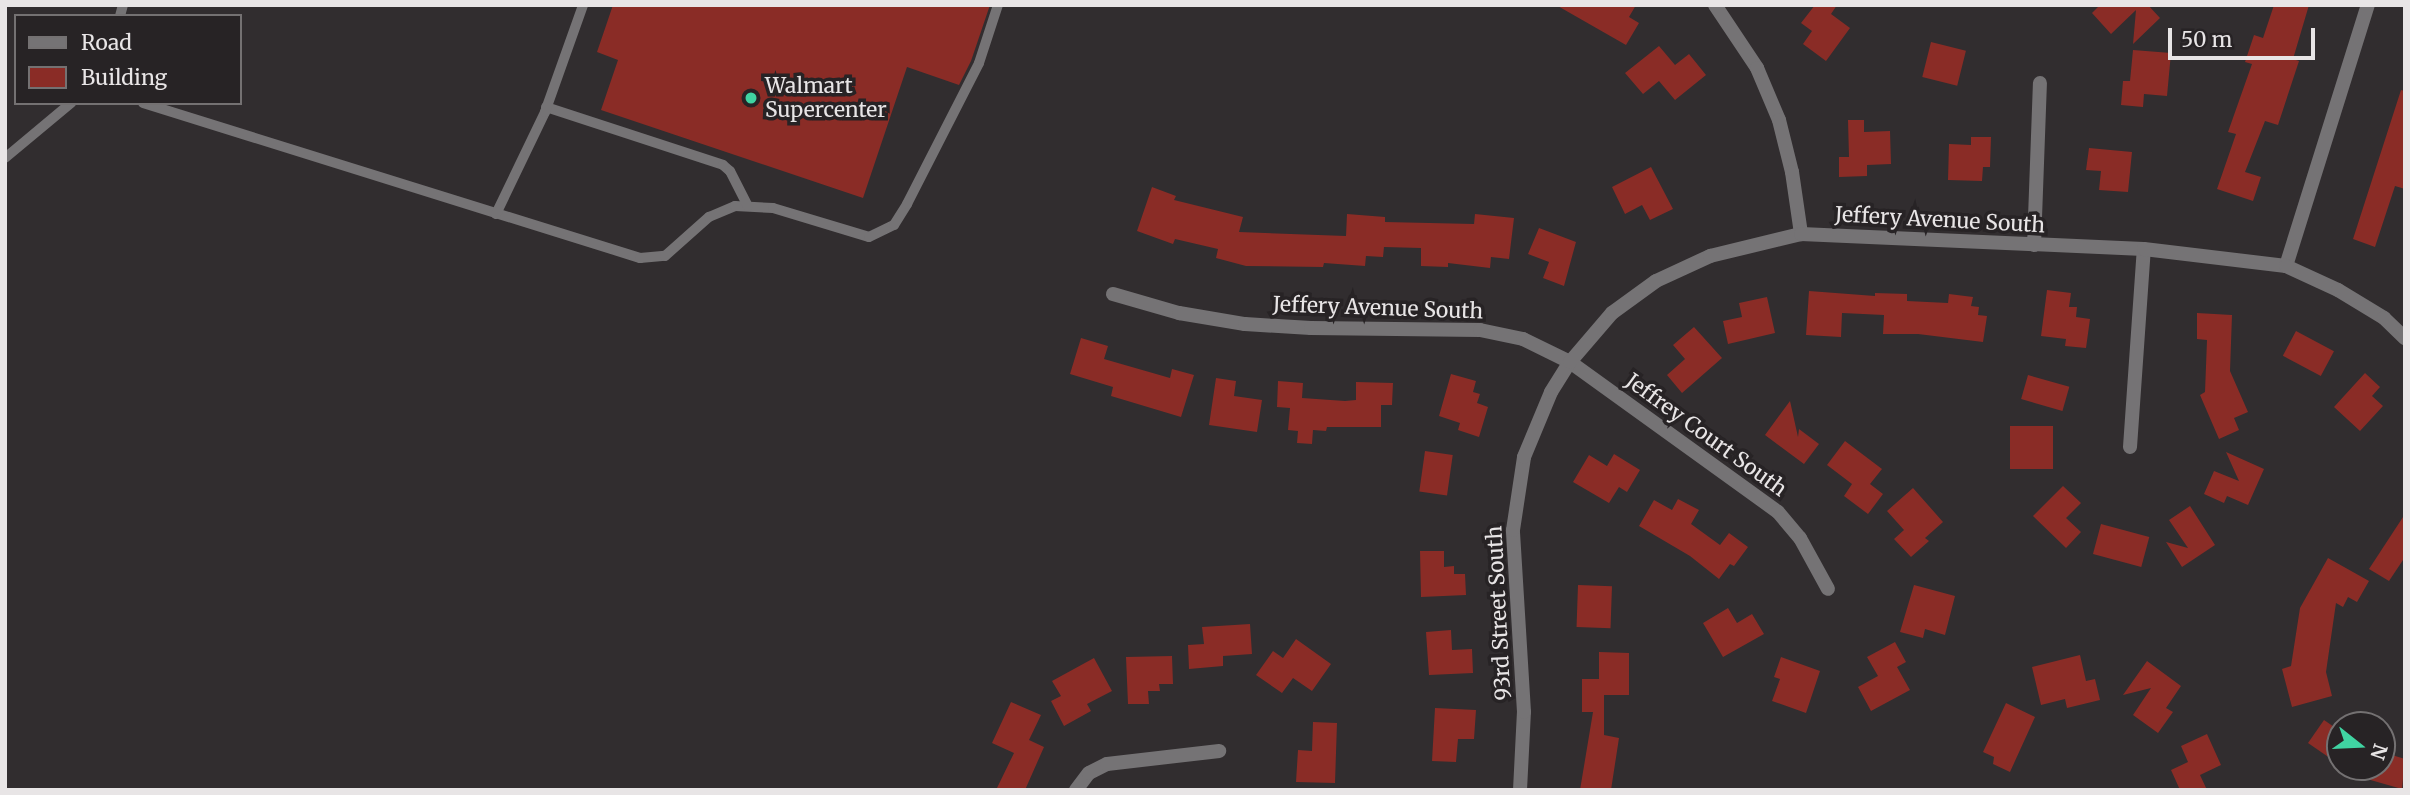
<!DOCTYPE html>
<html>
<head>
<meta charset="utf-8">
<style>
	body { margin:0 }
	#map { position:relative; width:2410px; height:795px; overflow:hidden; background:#312d2f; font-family:Merriweather,serif }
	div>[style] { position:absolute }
	.building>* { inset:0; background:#8a2c26; transform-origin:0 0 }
	.service>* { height:10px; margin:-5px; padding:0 5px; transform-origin:5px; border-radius:5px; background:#757375 }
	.minor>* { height:14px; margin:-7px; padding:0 7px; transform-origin:7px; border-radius:7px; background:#757375 }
	.dots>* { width:19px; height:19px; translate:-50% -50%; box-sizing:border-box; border:4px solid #272325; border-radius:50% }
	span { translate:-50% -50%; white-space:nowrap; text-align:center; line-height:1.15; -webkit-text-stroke:7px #272325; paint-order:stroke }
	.poi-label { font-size:21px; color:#e8e5e6 }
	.left { translate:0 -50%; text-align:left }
	.street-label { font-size:21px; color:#e8e5e6 }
	.frame { position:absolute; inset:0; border:7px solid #e8e5e6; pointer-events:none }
	.legend { position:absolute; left:14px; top:14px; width:228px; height:91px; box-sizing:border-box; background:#272325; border:2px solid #747172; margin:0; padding:9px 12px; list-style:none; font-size:21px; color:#e8e5e6 }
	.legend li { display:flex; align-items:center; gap:14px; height:35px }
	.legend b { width:35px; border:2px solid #747172 }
	.north { position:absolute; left:2326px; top:711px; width:70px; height:70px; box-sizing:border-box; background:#272325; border:2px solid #747172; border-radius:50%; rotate:108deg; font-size:19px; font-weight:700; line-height:28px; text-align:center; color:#e8e5e6 }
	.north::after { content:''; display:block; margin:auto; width:24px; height:32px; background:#40d4a2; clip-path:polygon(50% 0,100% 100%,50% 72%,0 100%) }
	.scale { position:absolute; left:2168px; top:28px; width:147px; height:32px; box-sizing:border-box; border:4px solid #e8e5e6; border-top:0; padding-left:9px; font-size:21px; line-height:24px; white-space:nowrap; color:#e8e5e6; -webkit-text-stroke:5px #272325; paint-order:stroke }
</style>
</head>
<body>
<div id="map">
	<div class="building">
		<i style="clip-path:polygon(613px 5px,990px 5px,971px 61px,959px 85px,907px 67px,863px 198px,601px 110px,618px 60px,597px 52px)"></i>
		<i style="clip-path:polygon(1556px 5px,1636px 5px,1629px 17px,1639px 23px,1626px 45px)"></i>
		<i style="clip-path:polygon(1815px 5px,1837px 5px,1831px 14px,1850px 28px,1826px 61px,1803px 44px,1812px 31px,1801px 23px)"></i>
		<i style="clip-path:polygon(2100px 5px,2148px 5px,2160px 18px,2133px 44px,2136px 10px,2111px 34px,2092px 13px)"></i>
		<i style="clip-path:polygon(2274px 5px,2309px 5px,2293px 59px,2299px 61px,2278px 125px,2265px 121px,2245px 172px,2261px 177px,2253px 201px,2217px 189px,2236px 134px,2228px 132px,2252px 64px,2245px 62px,2254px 35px,2263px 38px)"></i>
		<i style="left:1931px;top:42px;width:36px;height:36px;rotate:14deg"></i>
		<i style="clip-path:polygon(1659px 46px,1675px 65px,1689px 54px,1706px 75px,1675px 100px,1659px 81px,1643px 94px,1625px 73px)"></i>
		<i style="clip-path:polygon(2133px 50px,2171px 53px,2167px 96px,2144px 94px,2143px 107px,2121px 105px,2123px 81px,2130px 81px)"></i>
		<i style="clip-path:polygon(2401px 90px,2405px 91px,2405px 189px,2395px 186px,2375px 247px,2353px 239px)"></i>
		<i style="clip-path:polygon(1848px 120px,1864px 120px,1864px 132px,1890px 131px,1891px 164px,1867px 165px,1867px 176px,1839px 177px,1839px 157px,1849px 157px)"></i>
		<i style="clip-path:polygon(1971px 137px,1991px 137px,1990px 167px,1983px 167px,1982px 181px,1948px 180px,1949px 144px,1971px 145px)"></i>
		<i style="clip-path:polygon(2089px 148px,2132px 152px,2128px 192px,2099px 190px,2101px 171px,2086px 170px)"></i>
		<i style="clip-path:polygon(1651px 167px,1673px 209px,1650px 220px,1642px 205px,1625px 214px,1612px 187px)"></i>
		<i style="clip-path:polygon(1152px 187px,1176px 196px,1174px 200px,1243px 217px,1239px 232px,1346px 236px,1347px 214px,1385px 217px,1385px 222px,1474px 224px,1475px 214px,1514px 218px,1509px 259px,1491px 257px,1490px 268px,1448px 263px,1448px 267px,1421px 266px,1421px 248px,1384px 247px,1383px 257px,1366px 256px,1365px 266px,1324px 263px,1323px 267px,1246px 266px,1216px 258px,1218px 249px,1175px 239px,1173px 244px,1137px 231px)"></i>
		<i style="clip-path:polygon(1539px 228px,1576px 242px,1564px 286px,1543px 278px,1549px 262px,1528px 254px)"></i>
		<i style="clip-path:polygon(2047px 290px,2071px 293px,2069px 307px,2077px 307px,2076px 317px,2090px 319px,2086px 348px,2065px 346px,2066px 339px,2041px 336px)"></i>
		<i style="clip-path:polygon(1809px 291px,1875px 296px,1875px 293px,1907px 294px,1907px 301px,1948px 303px,1949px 294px,1973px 297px,1971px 306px,1979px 307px,1978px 315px,1987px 316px,1983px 342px,1918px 334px,1883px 334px,1884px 315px,1842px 313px,1841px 337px,1806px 335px)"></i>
		<i style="clip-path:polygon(1767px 297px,1775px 333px,1728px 344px,1723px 321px,1742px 317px,1739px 303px)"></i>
		<i style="clip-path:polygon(2197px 313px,2232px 315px,2230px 371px,2248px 412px,2234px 418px,2239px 430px,2219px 439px,2200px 395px,2205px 392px,2207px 340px,2197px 339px)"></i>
		<i style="clip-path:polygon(1694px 327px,1722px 358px,1682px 393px,1667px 375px,1685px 359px,1673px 345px)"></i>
		<i style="left:2296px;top:331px;width:43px;height:28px;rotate:28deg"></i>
		<i style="clip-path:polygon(1081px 338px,1108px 346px,1104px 359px,1170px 378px,1172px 369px,1194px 375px,1181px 417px,1111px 396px,1113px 387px,1070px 374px)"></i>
		<i style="clip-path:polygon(2365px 373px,2380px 387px,2372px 396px,2383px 406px,2360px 431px,2334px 407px)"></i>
		<i style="clip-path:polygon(1451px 374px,1476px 381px,1473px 392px,1480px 394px,1477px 403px,1488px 407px,1479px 437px,1458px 430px,1460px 423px,1439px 416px)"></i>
		<i style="left:2028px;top:375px;width:43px;height:25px;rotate:16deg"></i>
		<i style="clip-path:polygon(1216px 378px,1236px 381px,1234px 396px,1262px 400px,1257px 432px,1209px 425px)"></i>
		<i style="clip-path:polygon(1278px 381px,1303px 383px,1302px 398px,1345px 401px,1356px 400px,1356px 382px,1393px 383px,1392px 405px,1381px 405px,1381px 427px,1327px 427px,1326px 431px,1313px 430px,1312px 444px,1297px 443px,1298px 431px,1288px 430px,1290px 408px,1277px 407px)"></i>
		<i style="clip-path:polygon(1790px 401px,1798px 437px,1799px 429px,1819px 444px,1804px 464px,1765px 435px)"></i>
		<i style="left:2010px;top:426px;width:43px;height:43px"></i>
		<i style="clip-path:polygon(1845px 441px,1882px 469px,1870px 484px,1883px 494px,1868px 514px,1844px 496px,1852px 484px,1827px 465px)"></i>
		<i style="left:1425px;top:451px;width:28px;height:41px;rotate:8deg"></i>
		<i style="clip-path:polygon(2226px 452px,2264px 469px,2248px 505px,2227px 496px,2224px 503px,2204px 494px,2214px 471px,2239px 481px)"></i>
		<i style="clip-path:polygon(1614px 454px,1640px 470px,1627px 492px,1619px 487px,1609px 503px,1573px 482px,1589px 455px,1607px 466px)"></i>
		<i style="clip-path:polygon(2063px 486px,2081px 503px,2066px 518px,2081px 532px,2066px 548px,2033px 516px)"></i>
		<i style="clip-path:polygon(1913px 488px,1943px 522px,1925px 538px,1929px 541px,1911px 557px,1894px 539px,1904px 530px,1887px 511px)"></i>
		<i style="clip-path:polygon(1678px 499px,1699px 510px,1691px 524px,1720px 545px,1729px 533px,1748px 547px,1734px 566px,1730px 564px,1719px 579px,1690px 556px,1639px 526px,1654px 500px,1672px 510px)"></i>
		<i style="clip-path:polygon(2190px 506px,2215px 545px,2182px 567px,2166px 542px,2188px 548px,2169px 520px)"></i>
		<i style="clip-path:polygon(2405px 514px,2405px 557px,2389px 581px,2369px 569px)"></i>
		<i style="left:2101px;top:524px;width:50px;height:31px;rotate:15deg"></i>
		<i style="clip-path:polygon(1420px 551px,1444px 551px,1444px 567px,1454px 566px,1454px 574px,1465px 574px,1466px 595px,1421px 597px)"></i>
		<i style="clip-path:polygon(2328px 558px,2369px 581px,2357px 602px,2348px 597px,2343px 607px,2336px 603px,2326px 672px,2332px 696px,2292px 707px,2282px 669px,2291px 666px,2300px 608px)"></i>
		<i style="left:1578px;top:585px;width:34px;height:42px;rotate:2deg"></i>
		<i style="clip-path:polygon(1914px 585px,1955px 596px,1945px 635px,1925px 629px,1923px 638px,1900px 632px)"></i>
		<i style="clip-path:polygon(1728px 608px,1737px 623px,1752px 614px,1764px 634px,1723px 657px,1703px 623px)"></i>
		<i style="clip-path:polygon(1250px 624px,1252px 654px,1223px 656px,1223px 666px,1189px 669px,1188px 645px,1204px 644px,1202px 627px)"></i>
		<i style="clip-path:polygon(1451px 630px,1452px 650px,1472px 649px,1473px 673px,1429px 675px,1426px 632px)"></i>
		<i style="clip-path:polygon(1296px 639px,1331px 664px,1312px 691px,1293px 678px,1282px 693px,1256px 675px,1273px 651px,1283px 658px)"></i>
		<i style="clip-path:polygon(1895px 642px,1906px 662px,1897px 667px,1910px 690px,1871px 711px,1858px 687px,1878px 676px,1867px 657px)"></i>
		<i style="clip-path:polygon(1599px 652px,1629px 653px,1629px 695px,1604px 695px,1604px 735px,1619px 738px,1611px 790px,1580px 790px,1593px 712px,1582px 712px,1582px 679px,1599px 679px)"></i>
		<i style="clip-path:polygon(2080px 655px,2086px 681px,2095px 679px,2100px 700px,2067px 708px,2065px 699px,2041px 705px,2032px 667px)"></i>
		<i style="clip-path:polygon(1172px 656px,1173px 684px,1159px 684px,1160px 691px,1148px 691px,1149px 704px,1128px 704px,1126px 657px)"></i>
		<i style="clip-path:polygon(1781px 657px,1820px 671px,1806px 713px,1772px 701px,1780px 679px,1774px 677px)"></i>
		<i style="clip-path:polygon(1094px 658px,1112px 691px,1087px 704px,1091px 711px,1064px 726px,1051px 701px,1061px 696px,1052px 681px)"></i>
		<i style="clip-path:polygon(2147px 661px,2181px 686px,2166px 708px,2173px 712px,2158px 733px,2133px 715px,2151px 688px,2123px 695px)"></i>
		<i style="clip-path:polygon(1011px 702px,1041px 715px,1029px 740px,1044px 747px,1025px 790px,996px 790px,1014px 753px,992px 743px)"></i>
		<i style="clip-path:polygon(2006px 703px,2035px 717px,2010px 772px,1993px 764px,1994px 757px,1983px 752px)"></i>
		<i style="clip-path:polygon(1435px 708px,1476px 710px,1474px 739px,1458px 739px,1456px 762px,1432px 761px)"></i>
		<i style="clip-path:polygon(2324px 720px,2340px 731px,2340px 765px,2308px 743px)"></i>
		<i style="clip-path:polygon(1313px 722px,1337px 723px,1335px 783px,1296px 782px,1298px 750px,1312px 751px)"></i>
		<i style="clip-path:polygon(2207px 734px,2221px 765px,2200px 775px,2207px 790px,2180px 790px,2171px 770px,2188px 762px,2181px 746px)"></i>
		<i style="clip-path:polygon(2382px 752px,2405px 759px,2402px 789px,2339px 771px,2340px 767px,2382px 767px)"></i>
	</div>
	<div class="service">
		<i style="left:120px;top:16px;width:11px;rotate:-75deg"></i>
		<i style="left:143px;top:103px;width:521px;rotate:17.32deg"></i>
		<i style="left:640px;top:258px;width:25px;rotate:-5deg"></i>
		<i style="left:665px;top:256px;width:59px;rotate:-41.6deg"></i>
		<i style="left:709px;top:217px;width:28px;rotate:-23deg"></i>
		<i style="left:735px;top:206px;width:38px;rotate:3deg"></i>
		<i style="left:773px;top:208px;width:100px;rotate:16.8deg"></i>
		<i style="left:869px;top:237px;width:28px;rotate:-26deg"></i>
		<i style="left:894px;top:225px;width:25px;rotate:-58deg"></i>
		<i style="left:907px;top:204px;width:158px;rotate:-62.9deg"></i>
		<i style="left:979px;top:63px;width:61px;rotate:-71.9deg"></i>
		<i style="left:546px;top:107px;width:186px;rotate:18.1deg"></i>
		<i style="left:723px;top:165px;width:9px;rotate:41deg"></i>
		<i style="left:730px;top:171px;width:39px;rotate:63deg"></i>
		<i style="left:5px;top:158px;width:86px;rotate:-39.8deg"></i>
		<i style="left:496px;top:214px;width:113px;rotate:-64.3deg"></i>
		<i style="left:545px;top:112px;width:114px;rotate:-70.4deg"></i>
	</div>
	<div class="minor">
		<i style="left:1715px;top:5px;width:76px;rotate:56.3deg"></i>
		<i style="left:1757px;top:68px;width:56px;rotate:67.1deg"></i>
		<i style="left:1779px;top:120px;width:54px;rotate:76deg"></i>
		<i style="left:1792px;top:172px;width:63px;rotate:81.7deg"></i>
		<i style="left:2034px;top:245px;width:162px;rotate:-87.9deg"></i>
		<i style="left:2286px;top:266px;width:274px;rotate:-72.6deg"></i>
		<i style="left:1113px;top:294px;width:69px;rotate:16.1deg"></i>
		<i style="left:1179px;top:313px;width:67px;rotate:9.5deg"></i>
		<i style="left:1245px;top:324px;width:66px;rotate:3.5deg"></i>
		<i style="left:1311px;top:328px;width:169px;rotate:0.7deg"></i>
		<i style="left:1480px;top:330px;width:44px;rotate:11.8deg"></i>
		<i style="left:1523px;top:339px;width:52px;rotate:26.1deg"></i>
		<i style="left:1570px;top:362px;width:256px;rotate:35.8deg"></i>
		<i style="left:1778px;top:512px;width:34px;rotate:50deg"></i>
		<i style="left:1800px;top:538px;width:58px;rotate:61.2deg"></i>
		<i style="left:2130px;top:447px;width:198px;rotate:-86deg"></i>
		<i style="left:1076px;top:790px;width:21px;rotate:-53deg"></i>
		<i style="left:1089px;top:773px;width:20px;rotate:-27deg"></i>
		<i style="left:1107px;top:764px;width:113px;rotate:-6.6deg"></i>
		<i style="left:1520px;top:790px;width:78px;rotate:-87.1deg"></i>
		<i style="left:1524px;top:712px;width:182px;rotate:-93.5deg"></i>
		<i style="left:1513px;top:530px;width:74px;rotate:-81.4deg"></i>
		<i style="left:1524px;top:457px;width:70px;rotate:-67.4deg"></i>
		<i style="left:1551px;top:392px;width:36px;rotate:-58deg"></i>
		<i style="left:1570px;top:362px;width:65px;rotate:-49.4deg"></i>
		<i style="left:1612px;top:313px;width:54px;rotate:-36deg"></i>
		<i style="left:1656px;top:281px;width:60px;rotate:-24.8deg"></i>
		<i style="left:1710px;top:256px;width:94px;rotate:-13.6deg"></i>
		<i style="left:1801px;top:234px;width:343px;rotate:2.5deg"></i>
		<i style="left:2144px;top:249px;width:143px;rotate:6.8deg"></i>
		<i style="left:2286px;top:266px;width:57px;rotate:24.8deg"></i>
		<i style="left:2338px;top:290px;width:54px;rotate:31.3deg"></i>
		<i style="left:2384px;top:318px;width:29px;rotate:44deg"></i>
	</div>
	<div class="dots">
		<i style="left:751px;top:98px;background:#40d4a2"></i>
	</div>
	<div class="poi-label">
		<span class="left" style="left:765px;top:98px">Walmart<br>Supercenter</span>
	</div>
	<div class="street-label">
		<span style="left:1940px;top:220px;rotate:3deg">Jeffery Avenue South</span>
		<span style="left:1378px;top:308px;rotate:2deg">Jeffery Avenue South</span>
		<span style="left:1706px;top:435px;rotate:36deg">Jeffrey Court South</span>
		<span style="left:1499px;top:613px;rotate:-93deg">93rd Street South</span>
	</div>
	<div class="frame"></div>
	<ul class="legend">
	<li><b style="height:9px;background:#757375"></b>Road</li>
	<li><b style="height:19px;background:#8a2c26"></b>Building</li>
	</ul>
	<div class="north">N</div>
	<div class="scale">50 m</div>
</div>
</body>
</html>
